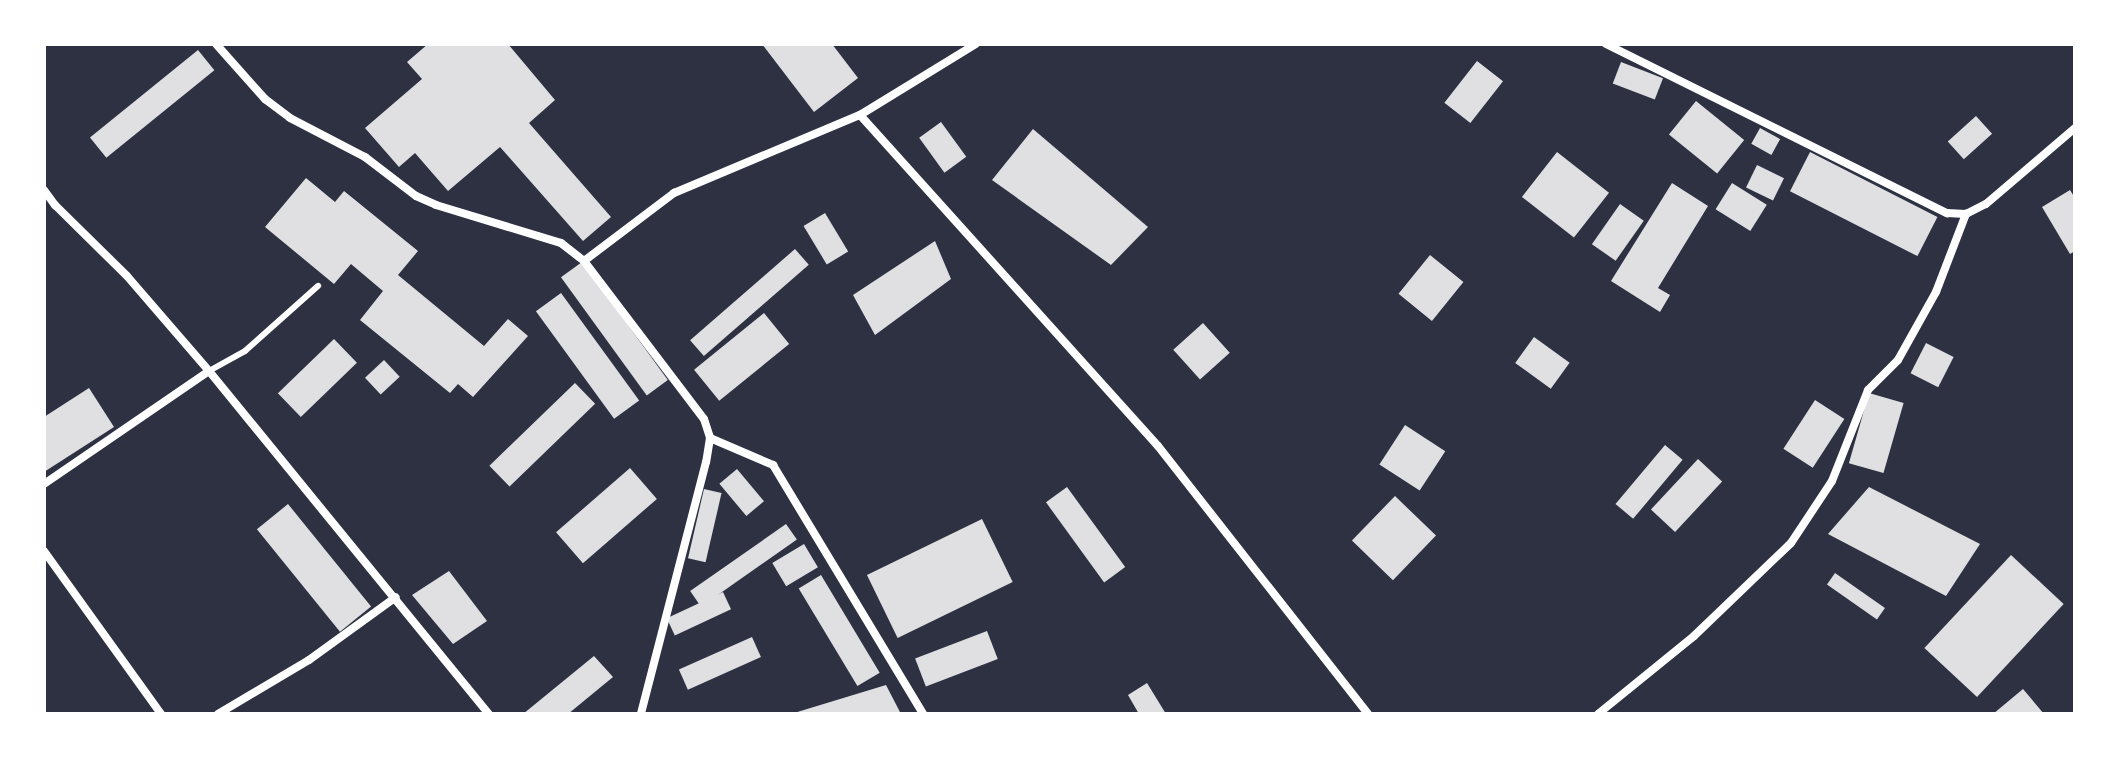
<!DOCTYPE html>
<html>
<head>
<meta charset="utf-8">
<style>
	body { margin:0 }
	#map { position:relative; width:2119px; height:758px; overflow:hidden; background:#2d3142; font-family:"PT Sans Narrow",sans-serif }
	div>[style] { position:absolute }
	.building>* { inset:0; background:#e0e0e3; transform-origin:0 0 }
	.service>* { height:6px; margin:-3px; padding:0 3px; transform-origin:3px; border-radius:3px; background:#fff }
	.minor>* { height:8px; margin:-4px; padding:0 4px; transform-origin:4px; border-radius:4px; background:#fff }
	span { translate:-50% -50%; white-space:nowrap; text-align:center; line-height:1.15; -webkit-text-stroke:8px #fff; paint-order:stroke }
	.frame { position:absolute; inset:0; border:46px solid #fff; pointer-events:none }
</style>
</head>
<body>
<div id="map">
	<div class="building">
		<i style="clip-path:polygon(428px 44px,508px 44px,555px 100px,529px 123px,611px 217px,583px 241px,500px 147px,448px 191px,415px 153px,399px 167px,365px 128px,422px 79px,407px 62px)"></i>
		<i style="clip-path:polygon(762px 44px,832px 44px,858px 78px,814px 112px)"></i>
		<i style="left:198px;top:50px;width:26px;height:139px;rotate:51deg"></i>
		<i style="left:1477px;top:61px;width:33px;height:53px;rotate:38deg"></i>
		<i style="left:1621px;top:62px;width:45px;height:23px;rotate:21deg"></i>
		<i style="left:1696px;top:101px;width:62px;height:43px;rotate:39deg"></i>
		<i style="left:1976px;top:116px;width:24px;height:38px;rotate:48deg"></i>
		<i style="left:941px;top:122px;width:43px;height:27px;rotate:54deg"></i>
		<i style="left:1760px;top:128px;width:23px;height:18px;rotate:29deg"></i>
		<i style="clip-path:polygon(1033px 129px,1148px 227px,1111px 265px,992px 180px)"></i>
		<i style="left:1557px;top:152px;width:66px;height:57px;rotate:38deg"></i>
		<i style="left:1810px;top:152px;width:143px;height:44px;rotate:27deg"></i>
		<i style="left:1757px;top:165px;width:30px;height:25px;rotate:26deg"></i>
		<i style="clip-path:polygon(306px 178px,335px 202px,344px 191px,418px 251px,398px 275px,484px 346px,508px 319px,528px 336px,473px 397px,458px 384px,450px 393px,360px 320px,383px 291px,351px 264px,334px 284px,265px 227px)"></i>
		<i style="clip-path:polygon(1672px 183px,1708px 206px,1658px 288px,1670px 295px,1660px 312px,1611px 281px)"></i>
		<i style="left:1732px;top:183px;width:41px;height:31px;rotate:32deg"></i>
		<i style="clip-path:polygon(2070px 190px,2075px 198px,2075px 251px,2070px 254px,2042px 207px)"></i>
		<i style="left:1620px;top:204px;width:29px;height:49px;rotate:35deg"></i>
		<i style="left:825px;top:213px;width:45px;height:25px;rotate:59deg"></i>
		<i style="clip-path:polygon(935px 241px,951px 279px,875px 335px,853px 295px)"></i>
		<i style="left:795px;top:249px;width:21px;height:139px;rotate:49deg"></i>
		<i style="left:1430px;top:255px;width:43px;height:50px;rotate:39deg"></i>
		<i style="left:582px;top:262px;width:146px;height:26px;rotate:54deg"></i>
		<i style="left:561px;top:293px;width:133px;height:31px;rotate:54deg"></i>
		<i style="left:764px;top:313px;width:40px;height:90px;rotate:51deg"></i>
		<i style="left:1203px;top:323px;width:40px;height:40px;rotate:48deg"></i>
		<i style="left:1534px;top:337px;width:44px;height:32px;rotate:36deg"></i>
		<i style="left:334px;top:339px;width:33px;height:78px;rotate:46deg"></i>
		<i style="left:1926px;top:343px;width:31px;height:34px;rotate:27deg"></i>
		<i style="left:384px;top:360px;width:23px;height:26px;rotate:47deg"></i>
		<i style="left:575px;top:383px;width:29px;height:119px;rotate:46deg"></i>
		<i style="clip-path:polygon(89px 388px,114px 427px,44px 472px,44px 417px)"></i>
		<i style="left:1869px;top:393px;width:36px;height:73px;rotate:16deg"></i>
		<i style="left:1815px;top:400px;width:35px;height:58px;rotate:33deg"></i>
		<i style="left:1405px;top:425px;width:48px;height:47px;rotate:33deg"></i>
		<i style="left:1665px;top:445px;width:23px;height:77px;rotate:40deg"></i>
		<i style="left:1698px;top:459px;width:33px;height:69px;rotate:43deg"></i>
		<i style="left:630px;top:468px;width:41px;height:98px;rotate:49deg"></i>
		<i style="left:737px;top:469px;width:42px;height:23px;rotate:50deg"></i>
		<i style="left:1067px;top:487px;width:99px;height:26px;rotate:54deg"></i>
		<i style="clip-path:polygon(1869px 487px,1980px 544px,1946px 596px,1828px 534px)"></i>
		<i style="left:704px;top:489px;width:18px;height:71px;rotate:13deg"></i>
		<i style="left:1395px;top:496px;width:57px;height:62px;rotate:44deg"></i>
		<i style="left:288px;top:504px;width:132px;height:40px;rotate:51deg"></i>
		<i style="left:982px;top:519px;width:70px;height:128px;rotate:64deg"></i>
		<i style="left:786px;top:524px;width:19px;height:117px;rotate:55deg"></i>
		<i style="left:804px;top:544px;width:27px;height:37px;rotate:59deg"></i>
		<i style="left:2011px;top:555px;width:72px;height:127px;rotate:43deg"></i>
		<i style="clip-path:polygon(449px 571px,487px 621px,453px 644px,412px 595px)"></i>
		<i style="left:1835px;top:573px;width:61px;height:14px;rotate:35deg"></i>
		<i style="left:821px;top:575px;width:114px;height:26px;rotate:59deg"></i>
		<i style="left:723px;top:592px;width:19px;height:62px;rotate:65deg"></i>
		<i style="left:987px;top:631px;width:30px;height:77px;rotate:69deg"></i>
		<i style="left:752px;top:637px;width:22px;height:80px;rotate:66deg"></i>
		<i style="clip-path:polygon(594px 656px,613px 677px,568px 714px,523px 714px)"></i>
		<i style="clip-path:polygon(1147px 683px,1166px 714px,1139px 714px,1128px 695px)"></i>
		<i style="clip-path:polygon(886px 685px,901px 714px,794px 714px,794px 713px)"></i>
		<i style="clip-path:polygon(2023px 689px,2044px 714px,1993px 714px)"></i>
	</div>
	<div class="service">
		<i style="left:209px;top:371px;width:41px;rotate:-29.1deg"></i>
		<i style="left:245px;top:351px;width:98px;rotate:-41.7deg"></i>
	</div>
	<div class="minor">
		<i style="left:216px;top:44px;width:74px;rotate:48.3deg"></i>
		<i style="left:265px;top:99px;width:31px;rotate:37deg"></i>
		<i style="left:290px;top:118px;width:85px;rotate:27.5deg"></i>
		<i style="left:365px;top:157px;width:64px;rotate:37.4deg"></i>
		<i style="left:416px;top:196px;width:22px;rotate:24deg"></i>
		<i style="left:436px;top:205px;width:131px;rotate:16.9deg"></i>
		<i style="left:561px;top:243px;width:29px;rotate:38deg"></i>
		<i style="left:584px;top:261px;width:198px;rotate:52.8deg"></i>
		<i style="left:704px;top:419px;width:20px;rotate:72deg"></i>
		<i style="left:710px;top:438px;width:24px;rotate:99deg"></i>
		<i style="left:706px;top:462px;width:260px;rotate:104.5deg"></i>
		<i style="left:1606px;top:44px;width:381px;rotate:26.4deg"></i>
		<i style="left:1947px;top:213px;width:19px;rotate:3deg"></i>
		<i style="left:1966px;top:214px;width:22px;rotate:-27deg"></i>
		<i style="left:1986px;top:204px;width:117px;rotate:-40.5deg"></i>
		<i style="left:860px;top:115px;width:445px;rotate:48deg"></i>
		<i style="left:1158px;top:446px;width:340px;rotate:51.9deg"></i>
		<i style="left:44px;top:190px;width:19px;rotate:54deg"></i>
		<i style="left:55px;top:205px;width:101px;rotate:44.6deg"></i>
		<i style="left:127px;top:276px;width:125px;rotate:49.2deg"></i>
		<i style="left:209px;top:371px;width:443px;rotate:50.8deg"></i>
		<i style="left:584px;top:261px;width:113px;rotate:-37.1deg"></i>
		<i style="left:674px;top:193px;width:202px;rotate:-22.8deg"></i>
		<i style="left:860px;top:115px;width:136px;rotate:-31.5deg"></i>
		<i style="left:710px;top:438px;width:69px;rotate:23.2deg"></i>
		<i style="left:773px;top:465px;width:291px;rotate:58.9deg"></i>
		<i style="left:44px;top:484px;width:200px;rotate:-34.4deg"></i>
		<i style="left:44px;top:551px;width:201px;rotate:54.3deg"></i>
		<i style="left:218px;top:714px;width:106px;rotate:-30.7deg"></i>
		<i style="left:309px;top:660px;width:107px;rotate:-35.9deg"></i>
		<i style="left:1598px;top:714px;width:124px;rotate:-39.1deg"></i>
		<i style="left:1694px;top:636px;width:134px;rotate:-43.8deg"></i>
		<i style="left:1791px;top:543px;width:74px;rotate:-56.5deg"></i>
		<i style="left:1832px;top:481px;width:98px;rotate:-68.4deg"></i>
		<i style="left:1868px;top:390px;width:42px;rotate:-45deg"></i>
		<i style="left:1898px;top:360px;width:78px;rotate:-60.8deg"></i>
		<i style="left:1936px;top:292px;width:84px;rotate:-69deg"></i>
	</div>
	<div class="frame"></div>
</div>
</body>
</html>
